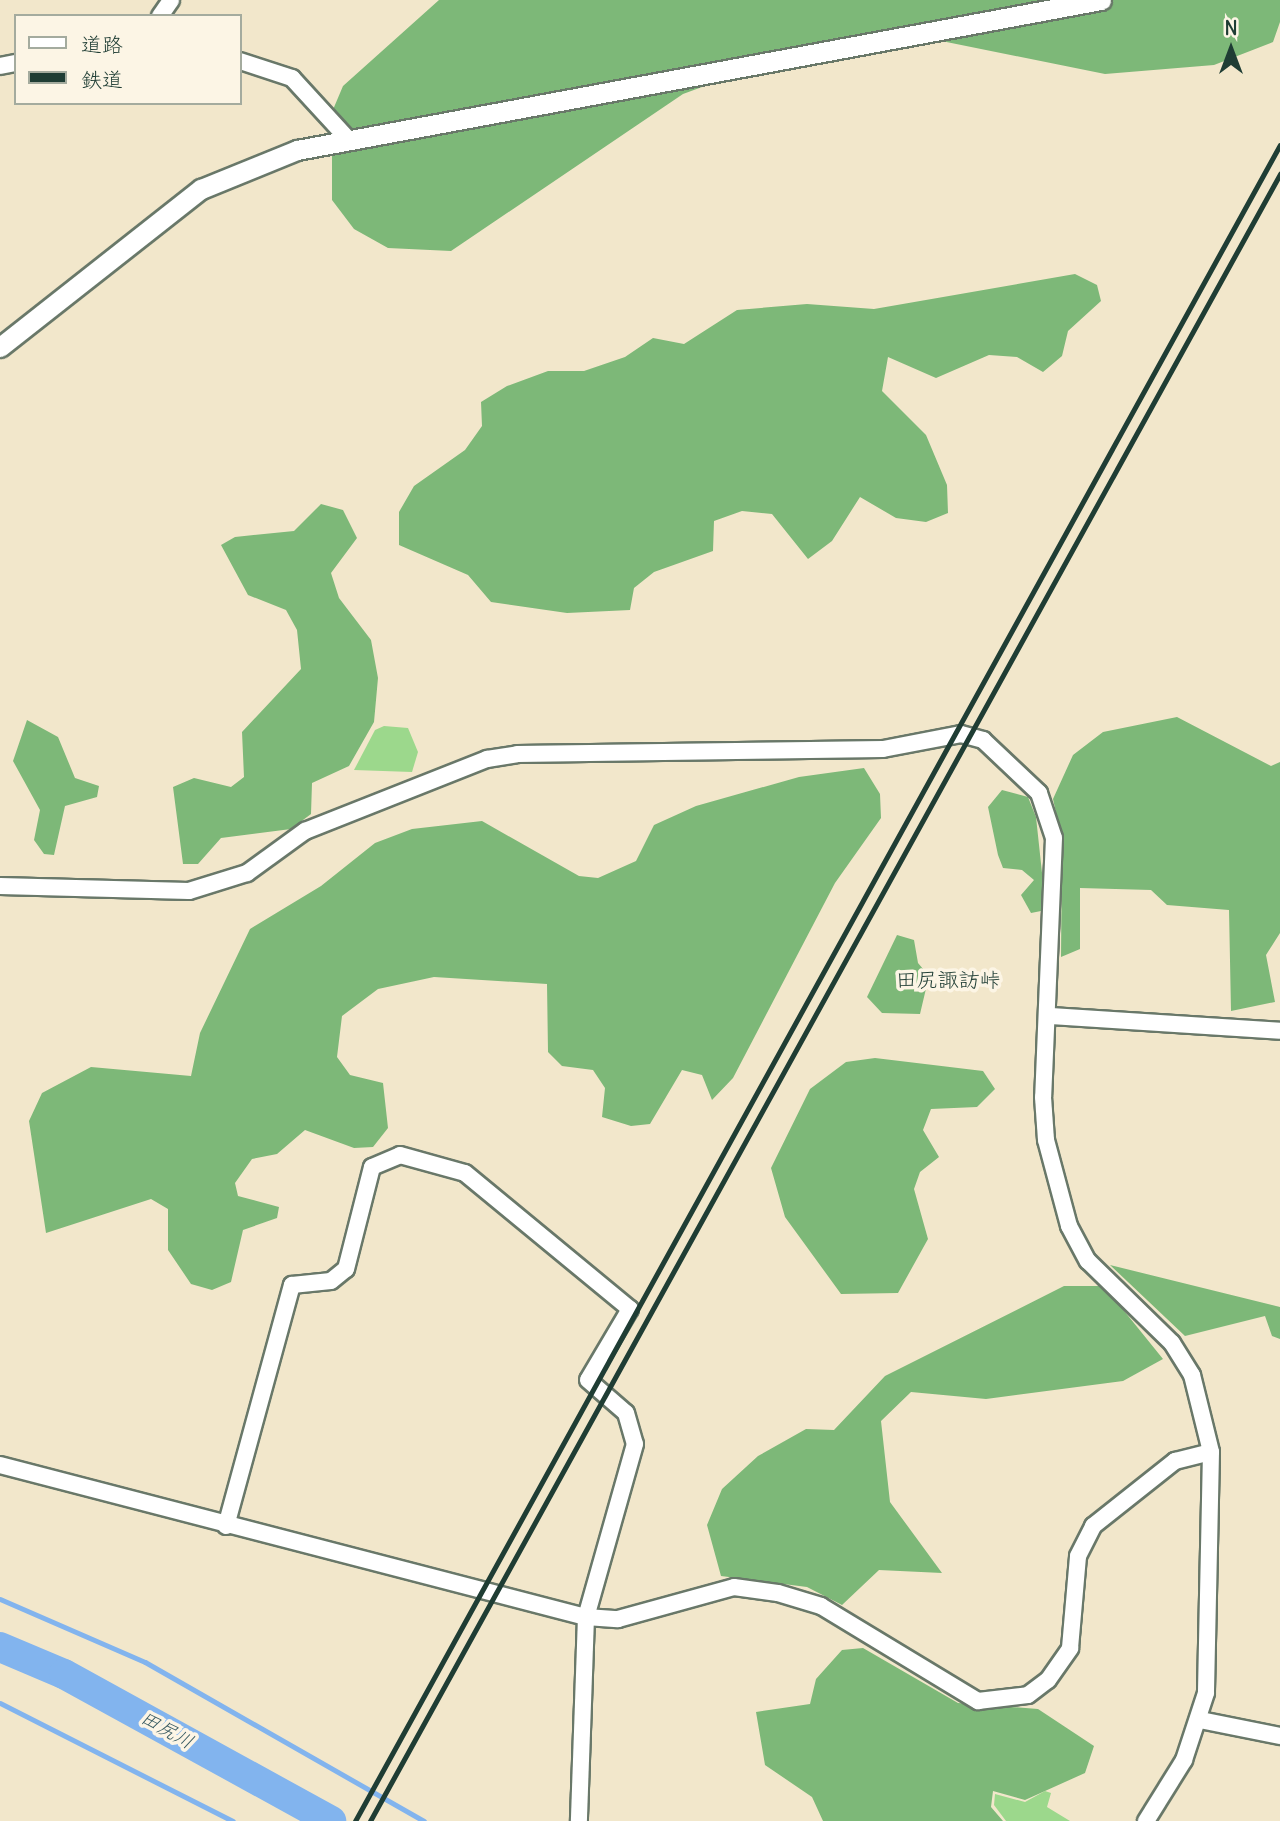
<!DOCTYPE html>
<html>
<head>
<meta charset="utf-8">
<style>
	body { margin:0 }
	#map { position:relative; width:1280px; height:1821px; overflow:hidden; background:#f2e7cb; font-family:Delius,"Klee One",sans-serif }
	div>[style] { position:absolute }
	.green>* { inset:0; background:#9cd88c }
	.forest>* { inset:0; background:#7db878 }
	.stream>* { height:5px; margin:-2.5px; padding:0 2.5px; transform-origin:2.5px; border-radius:2.5px; background:#82b4ee }
	.river>* { height:30px; margin:-15px; padding:0 15px; transform-origin:15px; border-radius:15px; background:#82b4ee }
	.roads { filter:drop-shadow(2px 0 #697869) drop-shadow(-2px 0 #697869) drop-shadow(0 2px #697869) drop-shadow(0 -2px #697869) }
	.minor>* { height:16px; margin:-8px; padding:0 8px; transform-origin:8px; border-radius:8px; background:#fff }
	.tertiary>* { height:19px; margin:-9.5px; padding:0 9.5px; transform-origin:9.5px; border-radius:9.5px; background:#fff }
	.rail>* { height:5px; margin:-2.5px; padding:0 2.5px; transform-origin:2.5px; border-radius:2.5px; background:#1f3d34 }
	span { translate:-50% -50%; white-space:nowrap; text-align:center; line-height:1.15; -webkit-text-stroke:7px #fcf5e5; paint-order:stroke }
	.water-label { font-size:19px; color:#385b62; font-style:italic }
	.quarter-label { font-size:21px; color:#1f3d34 }
	.legend { position:absolute; left:14px; top:14px; width:228px; height:91px; box-sizing:border-box; background:#fcf5e5; border:2px solid #a4ab9e; margin:0; padding:9px 12px; list-style:none; font-size:21px; color:#1f3d34 }
	.legend li { display:flex; align-items:center; gap:14px; height:35px }
	.legend b { width:35px; border:2px solid #a4ab9e }
	.north { position:absolute; left:1196px; top:14px; width:70px; height:70px; -webkit-text-stroke:5px #fcf5e5; paint-order:stroke; rotate:0deg; font-size:19px; font-weight:700; line-height:28px; text-align:center; color:#1f3d34 }
	.north::after { content:''; display:block; margin:auto; width:24px; height:32px; background:#1f3d34; clip-path:polygon(50% 0,100% 100%,50% 72%,0 100%) }
</style>
</head>
<body>
<div id="map">
	<div class="green">
		<i style="clip-path:polygon(384px 726px,408px 728px,418px 752px,412px 772px,354px 770px,375px 730px)"></i>
		<i style="clip-path:polygon(1045px 1791px,1051px 1793px,1047px 1807px,1070px 1821px,1006px 1821px,994px 1805px,995px 1794px,1025px 1802px)"></i>
	</div>
	<div class="forest">
		<i style="clip-path:polygon(439px 0,1280px 0,1280px 22px,1273px 42px,1214px 65px,1105px 74px,902px 33px,836px 38px,683px 94px,451px 251px,388px 248px,354px 229px,332px 200px,332px 112px,343px 86px)"></i>
		<i style="clip-path:polygon(1075px 274px,1097px 285px,1101px 301px,1068px 331px,1062px 356px,1043px 372px,1017px 357px,989px 355px,936px 378px,888px 357px,882px 391px,926px 435px,947px 485px,948px 513px,926px 522px,896px 518px,860px 497px,832px 541px,808px 559px,772px 514px,742px 511px,714px 521px,713px 551px,654px 572px,634px 588px,630px 610px,567px 613px,491px 602px,468px 575px,399px 545px,399px 512px,414px 486px,465px 450px,482px 426px,481px 402px,507px 386px,548px 371px,584px 371px,625px 357px,653px 338px,684px 344px,737px 310px,807px 304px,874px 309px)"></i>
		<i style="clip-path:polygon(321px 504px,343px 510px,357px 538px,331px 573px,339px 598px,371px 640px,378px 678px,374px 722px,349px 766px,312px 783px,311px 814px,291px 829px,221px 838px,198px 864px,183px 864px,173px 787px,194px 778px,231px 787px,244px 777px,242px 732px,301px 669px,297px 630px,286px 610px,248px 595px,221px 545px,235px 537px,294px 531px)"></i>
		<i style="clip-path:polygon(1177px 717px,1271px 766px,1280px 762px,1280px 933px,1266px 955px,1275px 1002px,1231px 1011px,1229px 910px,1167px 905px,1151px 890px,1080px 888px,1080px 949px,1061px 957px,1062px 840px,1053px 799px,1073px 755px,1103px 732px)"></i>
		<i style="clip-path:polygon(27px 720px,58px 737px,75px 778px,99px 786px,97px 797px,65px 806px,54px 855px,44px 854px,34px 840px,40px 810px,13px 761px)"></i>
		<i style="clip-path:polygon(864px 768px,880px 794px,881px 818px,835px 883px,733px 1078px,712px 1100px,702px 1075px,682px 1070px,650px 1124px,631px 1126px,602px 1117px,605px 1088px,593px 1070px,562px 1066px,548px 1052px,547px 984px,434px 977px,378px 989px,342px 1016px,337px 1057px,350px 1075px,383px 1083px,388px 1128px,373px 1147px,354px 1148px,305px 1130px,277px 1154px,252px 1159px,235px 1183px,238px 1196px,279px 1207px,277px 1218px,243px 1230px,231px 1282px,212px 1290px,191px 1284px,168px 1250px,168px 1209px,151px 1199px,46px 1233px,29px 1121px,42px 1093px,91px 1067px,191px 1076px,200px 1033px,250px 929px,321px 886px,375px 843px,412px 829px,482px 821px,579px 876px,598px 878px,636px 861px,654px 825px,696px 806px,799px 777px)"></i>
		<i style="clip-path:polygon(1002px 790px,1028px 797px,1036px 817px,1046px 910px,1031px 913px,1021px 895px,1034px 880px,1022px 870px,1003px 868px,998px 855px,988px 807px)"></i>
		<i style="clip-path:polygon(897px 935px,914px 940px,918px 963px,929px 976px,920px 1014px,882px 1013px,867px 997px)"></i>
		<i style="clip-path:polygon(875px 1058px,983px 1071px,995px 1089px,977px 1107px,931px 1109px,923px 1130px,939px 1157px,920px 1172px,914px 1189px,928px 1239px,898px 1293px,841px 1294px,785px 1217px,771px 1168px,810px 1089px,846px 1062px)"></i>
		<i style="clip-path:polygon(1110px 1265px,1280px 1307px,1280px 1339px,1272px 1336px,1265px 1316px,1185px 1336px)"></i>
		<i style="clip-path:polygon(1064px 1286px,1104px 1286px,1163px 1359px,1123px 1381px,986px 1399px,911px 1392px,881px 1421px,890px 1502px,942px 1573px,879px 1570px,842px 1605px,807px 1587px,721px 1576px,707px 1525px,722px 1489px,758px 1456px,806px 1429px,834px 1430px,885px 1376px)"></i>
		<i style="clip-path:polygon(863px 1648px,958px 1703px,1038px 1709px,1094px 1746px,1085px 1773px,1025px 1800px,993px 1791px,991px 1807px,1003px 1821px,823px 1821px,812px 1797px,765px 1765px,756px 1712px,810px 1704px,816px 1679px,842px 1650px)"></i>
	</div>
	<div class="stream">
		<i style="left:0;top:1599px;width:158px;rotate:23.5deg"></i>
		<i style="left:145px;top:1662px;width:321px;rotate:29.7deg"></i>
		<i style="left:0;top:1703px;width:261px;rotate:26.9deg"></i>
	</div>
	<div class="river">
		<i style="left:0;top:1647px;width:69px;rotate:22.9deg"></i>
		<i style="left:64px;top:1674px;width:305px;rotate:28.8deg"></i>
	</div>
	<div class="roads">
		<div class="minor">
			<i style="left:160px;top:16px;width:19px;rotate:-55deg"></i>
			<i style="left:240px;top:61px;width:55px;rotate:18.1deg"></i>
			<i style="left:292px;top:78px;width:81px;rotate:47.5deg"></i>
			<i style="left:0;top:66px;width:16px;rotate:-11deg"></i>
			<i style="left:0;top:886px;width:189px;rotate:1.5deg"></i>
			<i style="left:189px;top:891px;width:61px;rotate:-17.2deg"></i>
			<i style="left:247px;top:873px;width:72px;rotate:-35.9deg"></i>
			<i style="left:305px;top:831px;width:196px;rotate:-21.6deg"></i>
			<i style="left:487px;top:759px;width:30px;rotate:-9deg"></i>
			<i style="left:517px;top:754px;width:366px;rotate:-0.8deg"></i>
			<i style="left:883px;top:749px;width:79px;rotate:-10.9deg"></i>
			<i style="left:961px;top:734px;width:23px;rotate:15deg"></i>
			<i style="left:983px;top:740px;width:77px;rotate:43.4deg"></i>
			<i style="left:1039px;top:793px;width:47px;rotate:71.6deg"></i>
			<i style="left:1054px;top:838px;width:259px;rotate:92.4deg"></i>
			<i style="left:1043px;top:1097px;width:43px;rotate:86deg"></i>
			<i style="left:1046px;top:1140px;width:89px;rotate:75deg"></i>
			<i style="left:1069px;top:1226px;width:40px;rotate:62deg"></i>
			<i style="left:1088px;top:1261px;width:117px;rotate:44.3deg"></i>
			<i style="left:1172px;top:1343px;width:38px;rotate:58deg"></i>
			<i style="left:1192px;top:1375px;width:79px;rotate:76.1deg"></i>
			<i style="left:1211px;top:1452px;width:241px;rotate:91.2deg"></i>
			<i style="left:1206px;top:1693px;width:71px;rotate:108.2deg"></i>
			<i style="left:1184px;top:1760px;width:72px;rotate:121.9deg"></i>
			<i style="left:1051px;top:1016px;width:229px;rotate:3.7deg"></i>
			<i style="left:0;top:1465px;width:605px;rotate:14.54deg"></i>
			<i style="left:586px;top:1617px;width:32px;rotate:4deg"></i>
			<i style="left:618px;top:1619px;width:120px;rotate:-15.4deg"></i>
			<i style="left:734px;top:1587px;width:44px;rotate:7.8deg"></i>
			<i style="left:778px;top:1593px;width:45px;rotate:16.8deg"></i>
			<i style="left:821px;top:1606px;width:184px;rotate:31.2deg"></i>
			<i style="left:978px;top:1701px;width:50px;rotate:-6.8deg"></i>
			<i style="left:1028px;top:1695px;width:25px;rotate:-37deg"></i>
			<i style="left:1048px;top:1680px;width:39px;rotate:-55deg"></i>
			<i style="left:1070px;top:1648px;width:92px;rotate:-85deg"></i>
			<i style="left:1078px;top:1556px;width:34px;rotate:-63deg"></i>
			<i style="left:1093px;top:1526px;width:105px;rotate:-38.4deg"></i>
			<i style="left:1175px;top:1461px;width:37px;rotate:-14deg"></i>
			<i style="left:226px;top:1526px;width:250px;rotate:-74.7deg"></i>
			<i style="left:292px;top:1285px;width:39px;rotate:-6deg"></i>
			<i style="left:331px;top:1281px;width:19px;rotate:-39deg"></i>
			<i style="left:346px;top:1269px;width:105px;rotate:-75.7deg"></i>
			<i style="left:372px;top:1167px;width:30px;rotate:-23deg"></i>
			<i style="left:400px;top:1155px;width:67px;rotate:15.5deg"></i>
			<i style="left:465px;top:1173px;width:214px;rotate:39.5deg"></i>
			<i style="left:630px;top:1309px;width:82px;rotate:120.6deg"></i>
			<i style="left:588px;top:1380px;width:50px;rotate:41deg"></i>
			<i style="left:626px;top:1413px;width:32px;rotate:74deg"></i>
			<i style="left:635px;top:1444px;width:180px;rotate:105.8deg"></i>
			<i style="left:586px;top:1617px;width:204px;rotate:92deg"></i>
			<i style="left:1200px;top:1720px;width:82px;rotate:11.3deg"></i>
		</div>
		<div class="tertiary">
			<i style="left:0;top:347px;width:256px;rotate:-38.2deg"></i>
			<i style="left:201px;top:189px;width:104px;rotate:-22.1deg"></i>
			<i style="left:297px;top:150px;width:818px;rotate:-10.57deg"></i>
		</div>
	</div>
	<div class="rail">
		<i style="left:355px;top:1821px;width:1914px;rotate:-61.11deg"></i>
		<i style="left:370px;top:1821px;width:1882px;rotate:-61.08deg"></i>
	</div>
	<div class="water-label">
		<span style="left:167px;top:1730px;rotate:29deg">田尻川</span>
	</div>
	<div class="quarter-label">
		<span style="left:948px;top:980px">田尻諏訪峠</span>
	</div>
	<ul class="legend">
	<li><b style="height:9px;background:#fff"></b>道路</li>
	<li><b style="height:9px;background:#1f3d34"></b>鉄道</li>
	</ul>
	<div class="north">N</div>
</div>
</body>
</html>
